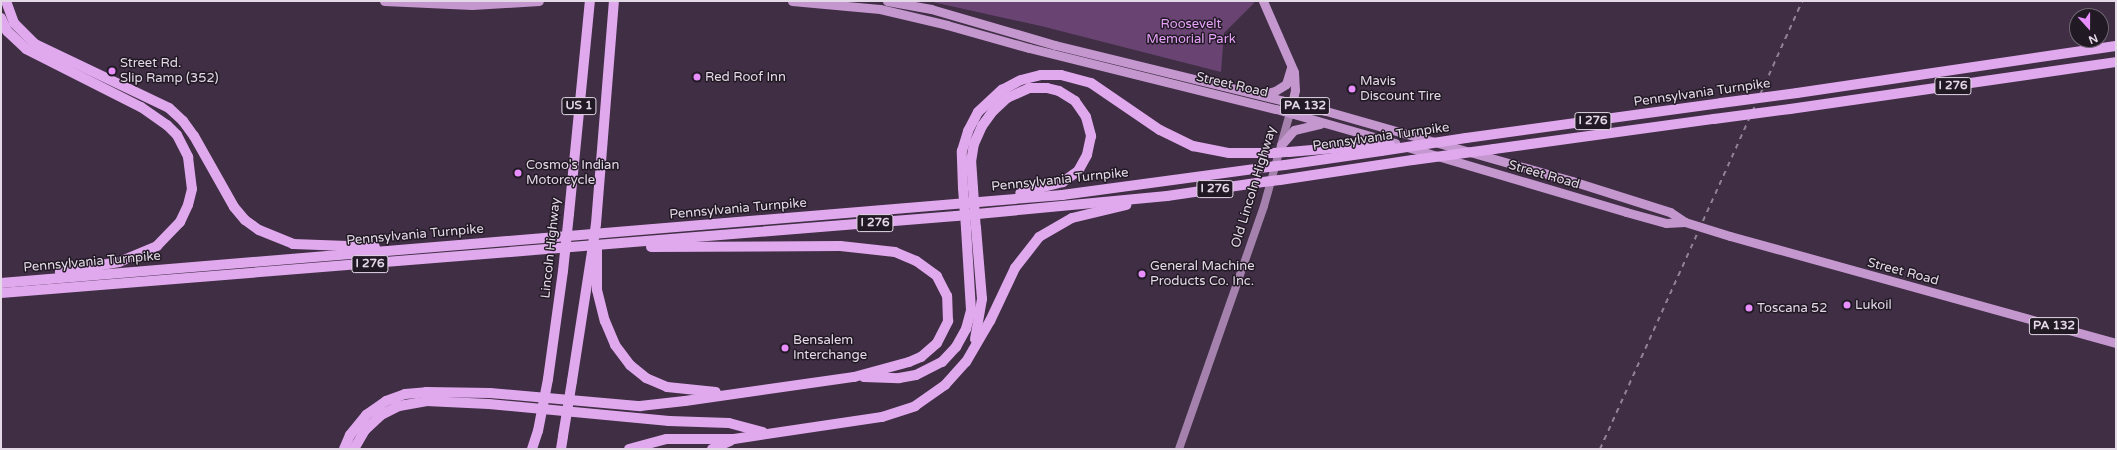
<!DOCTYPE html>
<html>
<head>
<meta charset="utf-8">
<style>
	body { margin:0 }
	#map { position:relative; width:2117px; height:450px; overflow:hidden; background:#3f2e44; font-family:"Varela Round",sans-serif }
	div>[style] { position:absolute }
	.green>* { inset:0; background:#694472 }
	.secondary>* { height:8px; margin:-4px; padding:0 4px; transform-origin:4px; border-radius:4px; background:#a582ae }
	.primary>* { height:9px; margin:-4.5px; padding:0 4.5px; transform-origin:4.5px; border-radius:4.5px; background:#c497cf }
	.highway>* { height:10px; margin:-5px; padding:0 5px; transform-origin:5px; border-radius:5px; background:#e0a9ed }
	.rail>* { height:2px; margin-top:-1px; transform-origin:0; background:repeating-linear-gradient(90deg,#908294 0 5px,transparent 0 10px) }
	.primary-bridge>* { height:9px; margin:-4.5px; padding:0 4.5px; transform-origin:4.5px; border-radius:4.5px; background:#c497cf }
	.highway-bridge>* { height:10px; margin:-5px; padding:0 5px; transform-origin:5px; border-radius:5px; background:#e0a9ed }
	.dots>* { width:11px; height:11px; translate:-50% -50%; box-sizing:border-box; border:2px solid #211924; border-radius:50% }
	span { translate:-50% -50%; white-space:nowrap; text-align:center; line-height:1.15; -webkit-text-stroke:3px #211924; paint-order:stroke }
	.shield-label span { padding:1px 3px; background:#211924; border:1px solid; border-radius:3px; -webkit-text-stroke-width:0 }
	.shield-label { font-size:12px; color:#e4d9e7; font-weight:700 }
	.park-label { font-size:13px; color:#e7a1f9 }
	.poi-label { font-size:13px; color:#e4d9e7 }
	.left { translate:0 -50%; text-align:left }
	.street-label { font-size:13px; color:#e4d9e7 }
	.frame { position:absolute; inset:0; border:2px solid #e4d9e7; pointer-events:none }
	.north { position:absolute; left:2069px; top:8px; width:40px; height:40px; box-sizing:border-box; background:#211924; border:1px solid #6f6672; border-radius:50%; rotate:159deg; font-size:11px; font-weight:700; line-height:16px; text-align:center; color:#e4d9e7 }
	.north::after { content:''; display:block; margin:auto; width:14px; height:18px; background:#e88eff; clip-path:polygon(50% 0,100% 100%,50% 72%,0 100%) }
</style>
</head>
<body>
<div id="map">
	<div class="green">
		<i style="clip-path:polygon(928px 1px,1253px 1px,1254px 3px,1224px 33px,1221px 72px,1041px 26px)"></i>
	</div>
	<div class="secondary">
		<i style="left:1179px;top:449px;width:257px;rotate:-70.7deg"></i>
		<i style="left:1264px;top:206px;width:97px;rotate:-74.4deg"></i>
	</div>
	<div class="primary">
		<i style="left:384px;top:1px;width:88px;rotate:2.6deg"></i>
		<i style="left:472px;top:5px;width:67px;rotate:-3.4deg"></i>
		<i style="left:792px;top:1px;width:88px;rotate:5.2deg"></i>
		<i style="left:880px;top:9px;width:69px;rotate:13.4deg"></i>
		<i style="left:947px;top:25px;width:85px;rotate:15.7deg"></i>
		<i style="left:1029px;top:48px;width:254px;rotate:13.9deg"></i>
		<i style="left:1276px;top:109px;width:124px;rotate:15.9deg"></i>
		<i style="left:887px;top:1px;width:45px;rotate:10.3deg"></i>
		<i style="left:931px;top:9px;width:129px;rotate:16.2deg"></i>
		<i style="left:1055px;top:45px;width:279px;rotate:13.7deg"></i>
		<i style="left:1326px;top:111px;width:256px;rotate:15.9deg"></i>
		<i style="left:1572px;top:181px;width:103px;rotate:17.6deg"></i>
		<i style="left:1670px;top:212px;width:18px;rotate:34deg"></i>
		<i style="left:1263px;top:1px;width:77px;rotate:66.4deg"></i>
		<i style="left:1294px;top:72px;width:18px;rotate:87deg"></i>
		<i style="left:1295px;top:90px;width:19px;rotate:102deg"></i>
		<i style="left:1263px;top:94px;width:12px;rotate:-14deg"></i>
		<i style="left:1275px;top:91px;width:13px;rotate:-32deg"></i>
		<i style="left:1286px;top:84px;width:17px;rotate:-73deg"></i>
		<i style="left:1281px;top:145px;width:20px;rotate:-49deg"></i>
		<i style="left:1294px;top:130px;width:27px;rotate:-13deg"></i>
		<i style="left:1407px;top:147px;width:228px;rotate:16.5deg"></i>
		<i style="left:1626px;top:212px;width:41px;rotate:15.4deg"></i>
		<i style="left:1666px;top:223px;width:19px;rotate:-3deg"></i>
		<i style="left:1730px;top:236px;width:401px;rotate:15.5deg"></i>
	</div>
	<div class="highway">
		<i style="left:6px;top:1px;width:23px;rotate:70deg"></i>
		<i style="left:14px;top:23px;width:30px;rotate:45deg"></i>
		<i style="left:35px;top:44px;width:148px;rotate:25.5deg"></i>
		<i style="left:169px;top:108px;width:19px;rotate:43deg"></i>
		<i style="left:183px;top:121px;width:19px;rotate:54deg"></i>
		<i style="left:194px;top:136px;width:81px;rotate:60.6deg"></i>
		<i style="left:234px;top:207px;width:17px;rotate:50deg"></i>
		<i style="left:245px;top:220px;width:17px;rotate:36deg"></i>
		<i style="left:259px;top:230px;width:37px;rotate:22deg"></i>
		<i style="left:293px;top:244px;width:82px;rotate:2.1deg"></i>
		<i style="left:1px;top:18px;width:14px;rotate:65deg"></i>
		<i style="left:7px;top:31px;width:26px;rotate:43deg"></i>
		<i style="left:26px;top:49px;width:129px;rotate:26.8deg"></i>
		<i style="left:141px;top:107px;width:32px;rotate:35deg"></i>
		<i style="left:167px;top:125px;width:14px;rotate:45deg"></i>
		<i style="left:177px;top:135px;width:25px;rotate:63deg"></i>
		<i style="left:188px;top:157px;width:32px;rotate:83deg"></i>
		<i style="left:192px;top:189px;width:16px;rotate:104deg"></i>
		<i style="left:188px;top:205px;width:19px;rotate:115deg"></i>
		<i style="left:180px;top:222px;width:33px;rotate:134deg"></i>
		<i style="left:157px;top:246px;width:41px;rotate:157.2deg"></i>
		<i style="left:119px;top:262px;width:60px;rotate:170.4deg"></i>
		<i style="left:1797px;top:93px;width:322px;rotate:-8.4deg"></i>
		<i style="left:1790px;top:109px;width:329px;rotate:-8.2deg"></i>
		<i style="left:1466px;top:138px;width:257px;rotate:-7.8deg"></i>
		<i style="left:1494px;top:149px;width:222px;rotate:-7.8deg"></i>
		<i style="left:1289px;top:152px;width:81px;rotate:-4.9deg"></i>
		<i style="left:1285px;top:165px;width:97px;rotate:-8.3deg"></i>
		<i style="left:1280px;top:180px;width:134px;rotate:-8.6deg"></i>
		<i style="left:963px;top:188px;width:37px;rotate:-92deg"></i>
		<i style="left:962px;top:151px;width:21px;rotate:-73deg"></i>
		<i style="left:968px;top:131px;width:21px;rotate:-62deg"></i>
		<i style="left:978px;top:112px;width:33px;rotate:-43deg"></i>
		<i style="left:1002px;top:90px;width:21px;rotate:-28deg"></i>
		<i style="left:1021px;top:80px;width:21px;rotate:-14deg"></i>
		<i style="left:1041px;top:75px;width:20px"></i>
		<i style="left:1061px;top:75px;width:31px;rotate:15deg"></i>
		<i style="left:1091px;top:83px;width:83px;rotate:34.3deg"></i>
		<i style="left:1160px;top:130px;width:37px;rotate:26deg"></i>
		<i style="left:1193px;top:146px;width:37px;rotate:11deg"></i>
		<i style="left:1229px;top:153px;width:44px"></i>
		<i style="left:973px;top:188px;width:26px;rotate:-94deg"></i>
		<i style="left:971px;top:162px;width:18px;rotate:-81deg"></i>
		<i style="left:974px;top:144px;width:20px;rotate:-66deg"></i>
		<i style="left:982px;top:126px;width:19px;rotate:-54deg"></i>
		<i style="left:993px;top:111px;width:19px;rotate:-43deg"></i>
		<i style="left:1007px;top:98px;width:24px;rotate:-24deg"></i>
		<i style="left:1029px;top:88px;width:18px"></i>
		<i style="left:1047px;top:88px;width:12px;rotate:14deg"></i>
		<i style="left:1059px;top:91px;width:19px;rotate:32deg"></i>
		<i style="left:1075px;top:101px;width:19px;rotate:55deg"></i>
		<i style="left:1086px;top:117px;width:20px;rotate:75deg"></i>
		<i style="left:1091px;top:136px;width:19px;rotate:102deg"></i>
		<i style="left:1087px;top:155px;width:18px;rotate:119deg"></i>
		<i style="left:1078px;top:171px;width:19px;rotate:144deg"></i>
		<i style="left:1063px;top:182px;width:44px;rotate:165.7deg"></i>
		<i style="left:569px;top:214px;width:214px;rotate:-84.4deg"></i>
		<i style="left:596px;top:224px;width:224px;rotate:-85.4deg"></i>
		<i style="left:597px;top:248px;width:42px;rotate:90deg"></i>
		<i style="left:597px;top:290px;width:32px;rotate:76deg"></i>
		<i style="left:605px;top:321px;width:26px;rotate:67deg"></i>
		<i style="left:615px;top:345px;width:25px;rotate:53deg"></i>
		<i style="left:630px;top:365px;width:21px;rotate:39deg"></i>
		<i style="left:646px;top:378px;width:23px;rotate:23deg"></i>
		<i style="left:667px;top:387px;width:49px;rotate:5.8deg"></i>
		<i style="left:1px;top:283px;width:1065px;rotate:-4.74deg"></i>
		<i style="left:1062px;top:195px;width:208px;rotate:-7.7deg"></i>
		<i style="left:1px;top:293px;width:958px;rotate:-4.61deg"></i>
		<i style="left:956px;top:216px;width:212px;rotate:-5.4deg"></i>
		<i style="left:1167px;top:196px;width:97px;rotate:-8.3deg"></i>
		<i style="left:975px;top:339px;width:41px;rotate:-80.1deg"></i>
		<i style="left:982px;top:299px;width:72px;rotate:-94.8deg"></i>
		<i style="left:864px;top:377px;width:35px;rotate:2deg"></i>
		<i style="left:899px;top:378px;width:17px;rotate:-10deg"></i>
		<i style="left:916px;top:375px;width:29px;rotate:-27deg"></i>
		<i style="left:942px;top:362px;width:21px;rotate:-47deg"></i>
		<i style="left:956px;top:347px;width:21px;rotate:-61deg"></i>
		<i style="left:966px;top:329px;width:20px;rotate:-75deg"></i>
		<i style="left:971px;top:310px;width:82px;rotate:-93.5deg"></i>
		<i style="left:548px;top:379px;width:109px;rotate:-82.1deg"></i>
		<i style="left:572px;top:381px;width:131px;rotate:-81.2deg"></i>
		<i style="left:344px;top:449px;width:15px;rotate:-67deg"></i>
		<i style="left:350px;top:435px;width:26px;rotate:-51deg"></i>
		<i style="left:366px;top:415px;width:24px;rotate:-35deg"></i>
		<i style="left:386px;top:401px;width:20px;rotate:-20deg"></i>
		<i style="left:405px;top:394px;width:21px;rotate:-5deg"></i>
		<i style="left:426px;top:392px;width:64px;rotate:0.9deg"></i>
		<i style="left:490px;top:393px;width:151px;rotate:5deg"></i>
		<i style="left:640px;top:406px;width:45px;rotate:-6.3deg"></i>
		<i style="left:685px;top:401px;width:171px;rotate:-8.1deg"></i>
		<i style="left:854px;top:377px;width:57px;rotate:-15.3deg"></i>
		<i style="left:909px;top:362px;width:13px;rotate:-23deg"></i>
		<i style="left:921px;top:357px;width:21px;rotate:-41deg"></i>
		<i style="left:937px;top:343px;width:25px;rotate:-63deg"></i>
		<i style="left:948px;top:321px;width:25px;rotate:-92deg"></i>
		<i style="left:947px;top:296px;width:22px;rotate:-117deg"></i>
		<i style="left:937px;top:276px;width:26px;rotate:-144deg"></i>
		<i style="left:916px;top:261px;width:23px;rotate:-157deg"></i>
		<i style="left:895px;top:252px;width:55px;rotate:-173.8deg"></i>
		<i style="left:840px;top:246px;width:189px;rotate:179.7deg"></i>
		<i style="left:354px;top:449px;width:22px;rotate:-60deg"></i>
		<i style="left:365px;top:430px;width:22px;rotate:-43deg"></i>
		<i style="left:381px;top:415px;width:20px;rotate:-27deg"></i>
		<i style="left:399px;top:406px;width:27px;rotate:-10deg"></i>
		<i style="left:426px;top:401px;width:63px;rotate:2.7deg"></i>
		<i style="left:489px;top:404px;width:181px;rotate:5.4deg"></i>
		<i style="left:669px;top:421px;width:60px;rotate:1.9deg"></i>
		<i style="left:729px;top:423px;width:35px;rotate:15deg"></i>
		<i style="left:532px;top:449px;width:19px;rotate:-72deg"></i>
		<i style="left:561px;top:449px;width:13px;rotate:-81deg"></i>
		<i style="left:629px;top:449px;width:39px;rotate:-15deg"></i>
		<i style="left:667px;top:439px;width:67px"></i>
		<i style="left:734px;top:439px;width:150px;rotate:-8.5deg"></i>
		<i style="left:882px;top:417px;width:35px;rotate:-18deg"></i>
		<i style="left:915px;top:406px;width:37px;rotate:-35deg"></i>
		<i style="left:945px;top:385px;width:31px;rotate:-48deg"></i>
		<i style="left:966px;top:362px;width:48px;rotate:-59.7deg"></i>
		<i style="left:990px;top:321px;width:59px;rotate:-64.7deg"></i>
		<i style="left:1015px;top:268px;width:39px;rotate:-52deg"></i>
		<i style="left:1039px;top:237px;width:38px;rotate:-30deg"></i>
		<i style="left:1072px;top:218px;width:56px;rotate:-13.5deg"></i>
		<i style="left:712px;top:449px;width:20px;rotate:-24deg"></i>
	</div>
	<div class="rail">
		<i style="left:1600px;top:449px;width:491px;rotate:-65.7deg"></i>
	</div>
	<div class="primary-bridge">
		<i style="left:1685px;top:222px;width:47px;rotate:17.3deg"></i>
	</div>
	<div class="highway-bridge">
		<i style="left:1721px;top:103px;width:77px;rotate:-7.5deg"></i>
		<i style="left:1714px;top:119px;width:77px;rotate:-7.5deg"></i>
		<i style="left:1370px;top:145px;width:20px"></i>
		<i style="left:1381px;top:151px;width:86px;rotate:-8.7deg"></i>
		<i style="left:1273px;top:153px;width:16px;rotate:-4deg"></i>
		<i style="left:1413px;top:160px;width:82px;rotate:-7.7deg"></i>
		<i style="left:1268px;top:167px;width:17px;rotate:-7deg"></i>
		<i style="left:1263px;top:182px;width:17px;rotate:-7deg"></i>
		<i style="left:963px;top:188px;width:40px;rotate:85.7deg"></i>
		<i style="left:973px;top:188px;width:39px;rotate:86deg"></i>
		<i style="left:592px;top:252px;width:28px;rotate:-82deg"></i>
		<i style="left:563px;top:271px;width:57px;rotate:-84deg"></i>
		<i style="left:538px;top:431px;width:53px;rotate:-79.1deg"></i>
		<i style="left:563px;top:436px;width:56px;rotate:-80.7deg"></i>
	</div>
	<div class="dots">
		<i style="left:112px;top:71px;background:#e88eff"></i>
		<i style="left:697px;top:77px;background:#e88eff"></i>
		<i style="left:1352px;top:89px;background:#e88eff"></i>
		<i style="left:518px;top:173px;background:#e88eff"></i>
		<i style="left:1142px;top:274px;background:#e88eff"></i>
		<i style="left:1847px;top:305px;background:#e88eff"></i>
		<i style="left:1749px;top:308px;background:#e88eff"></i>
		<i style="left:785px;top:348px;background:#e88eff"></i>
	</div>
	<div class="shield-label">
		<span style="left:1953px;top:86px">I 276</span>
		<span style="left:579px;top:106px">US 1</span>
		<span style="left:1305px;top:106px">PA 132</span>
		<span style="left:1593px;top:121px">I 276</span>
		<span style="left:1215px;top:189px">I 276</span>
		<span style="left:875px;top:223px">I 276</span>
		<span style="left:370px;top:264px">I 276</span>
		<span style="left:2054px;top:326px">PA 132</span>
	</div>
	<div class="park-label">
		<span style="left:1191px;top:32px">Roosevelt<br>Memorial Park</span>
	</div>
	<div class="poi-label">
		<span class="left" style="left:120px;top:71px">Street Rd.<br>Slip Ramp (352)</span>
		<span class="left" style="left:705px;top:77px">Red Roof Inn</span>
		<span class="left" style="left:1360px;top:89px">Mavis<br>Discount Tire</span>
		<span class="left" style="left:526px;top:173px">Cosmo's Indian<br>Motorcycle</span>
		<span class="left" style="left:1150px;top:274px">General Machine<br>Products Co. Inc.</span>
		<span class="left" style="left:1855px;top:305px">Lukoil</span>
		<span class="left" style="left:1757px;top:308px">Toscana 52</span>
		<span class="left" style="left:793px;top:348px">Bensalem<br>Interchange</span>
	</div>
	<div class="street-label">
		<span style="left:1232px;top:85px;rotate:13deg">Street Road</span>
		<span style="left:1702px;top:93px;rotate:-8deg">Pennsylvania Turnpike</span>
		<span style="left:1381px;top:137px;rotate:-8deg">Pennsylvania Turnpike</span>
		<span style="left:1544px;top:175px;rotate:16deg">Street Road</span>
		<span style="left:1060px;top:180px;rotate:-6deg">Pennsylvania Turnpike</span>
		<span style="left:1254px;top:187px;rotate:-73deg">Old Lincoln Highway</span>
		<span style="left:738px;top:209px;rotate:-5deg">Pennsylvania Turnpike</span>
		<span style="left:415px;top:235px;rotate:-5deg">Pennsylvania Turnpike</span>
		<span style="left:551px;top:248px;rotate:-84deg">Lincoln Highway</span>
		<span style="left:92px;top:262px;rotate:-5deg">Pennsylvania Turnpike</span>
		<span style="left:1903px;top:272px;rotate:15deg">Street Road</span>
	</div>
	<div class="frame"></div>
	<div class="north">N</div>
</div>
</body>
</html>
